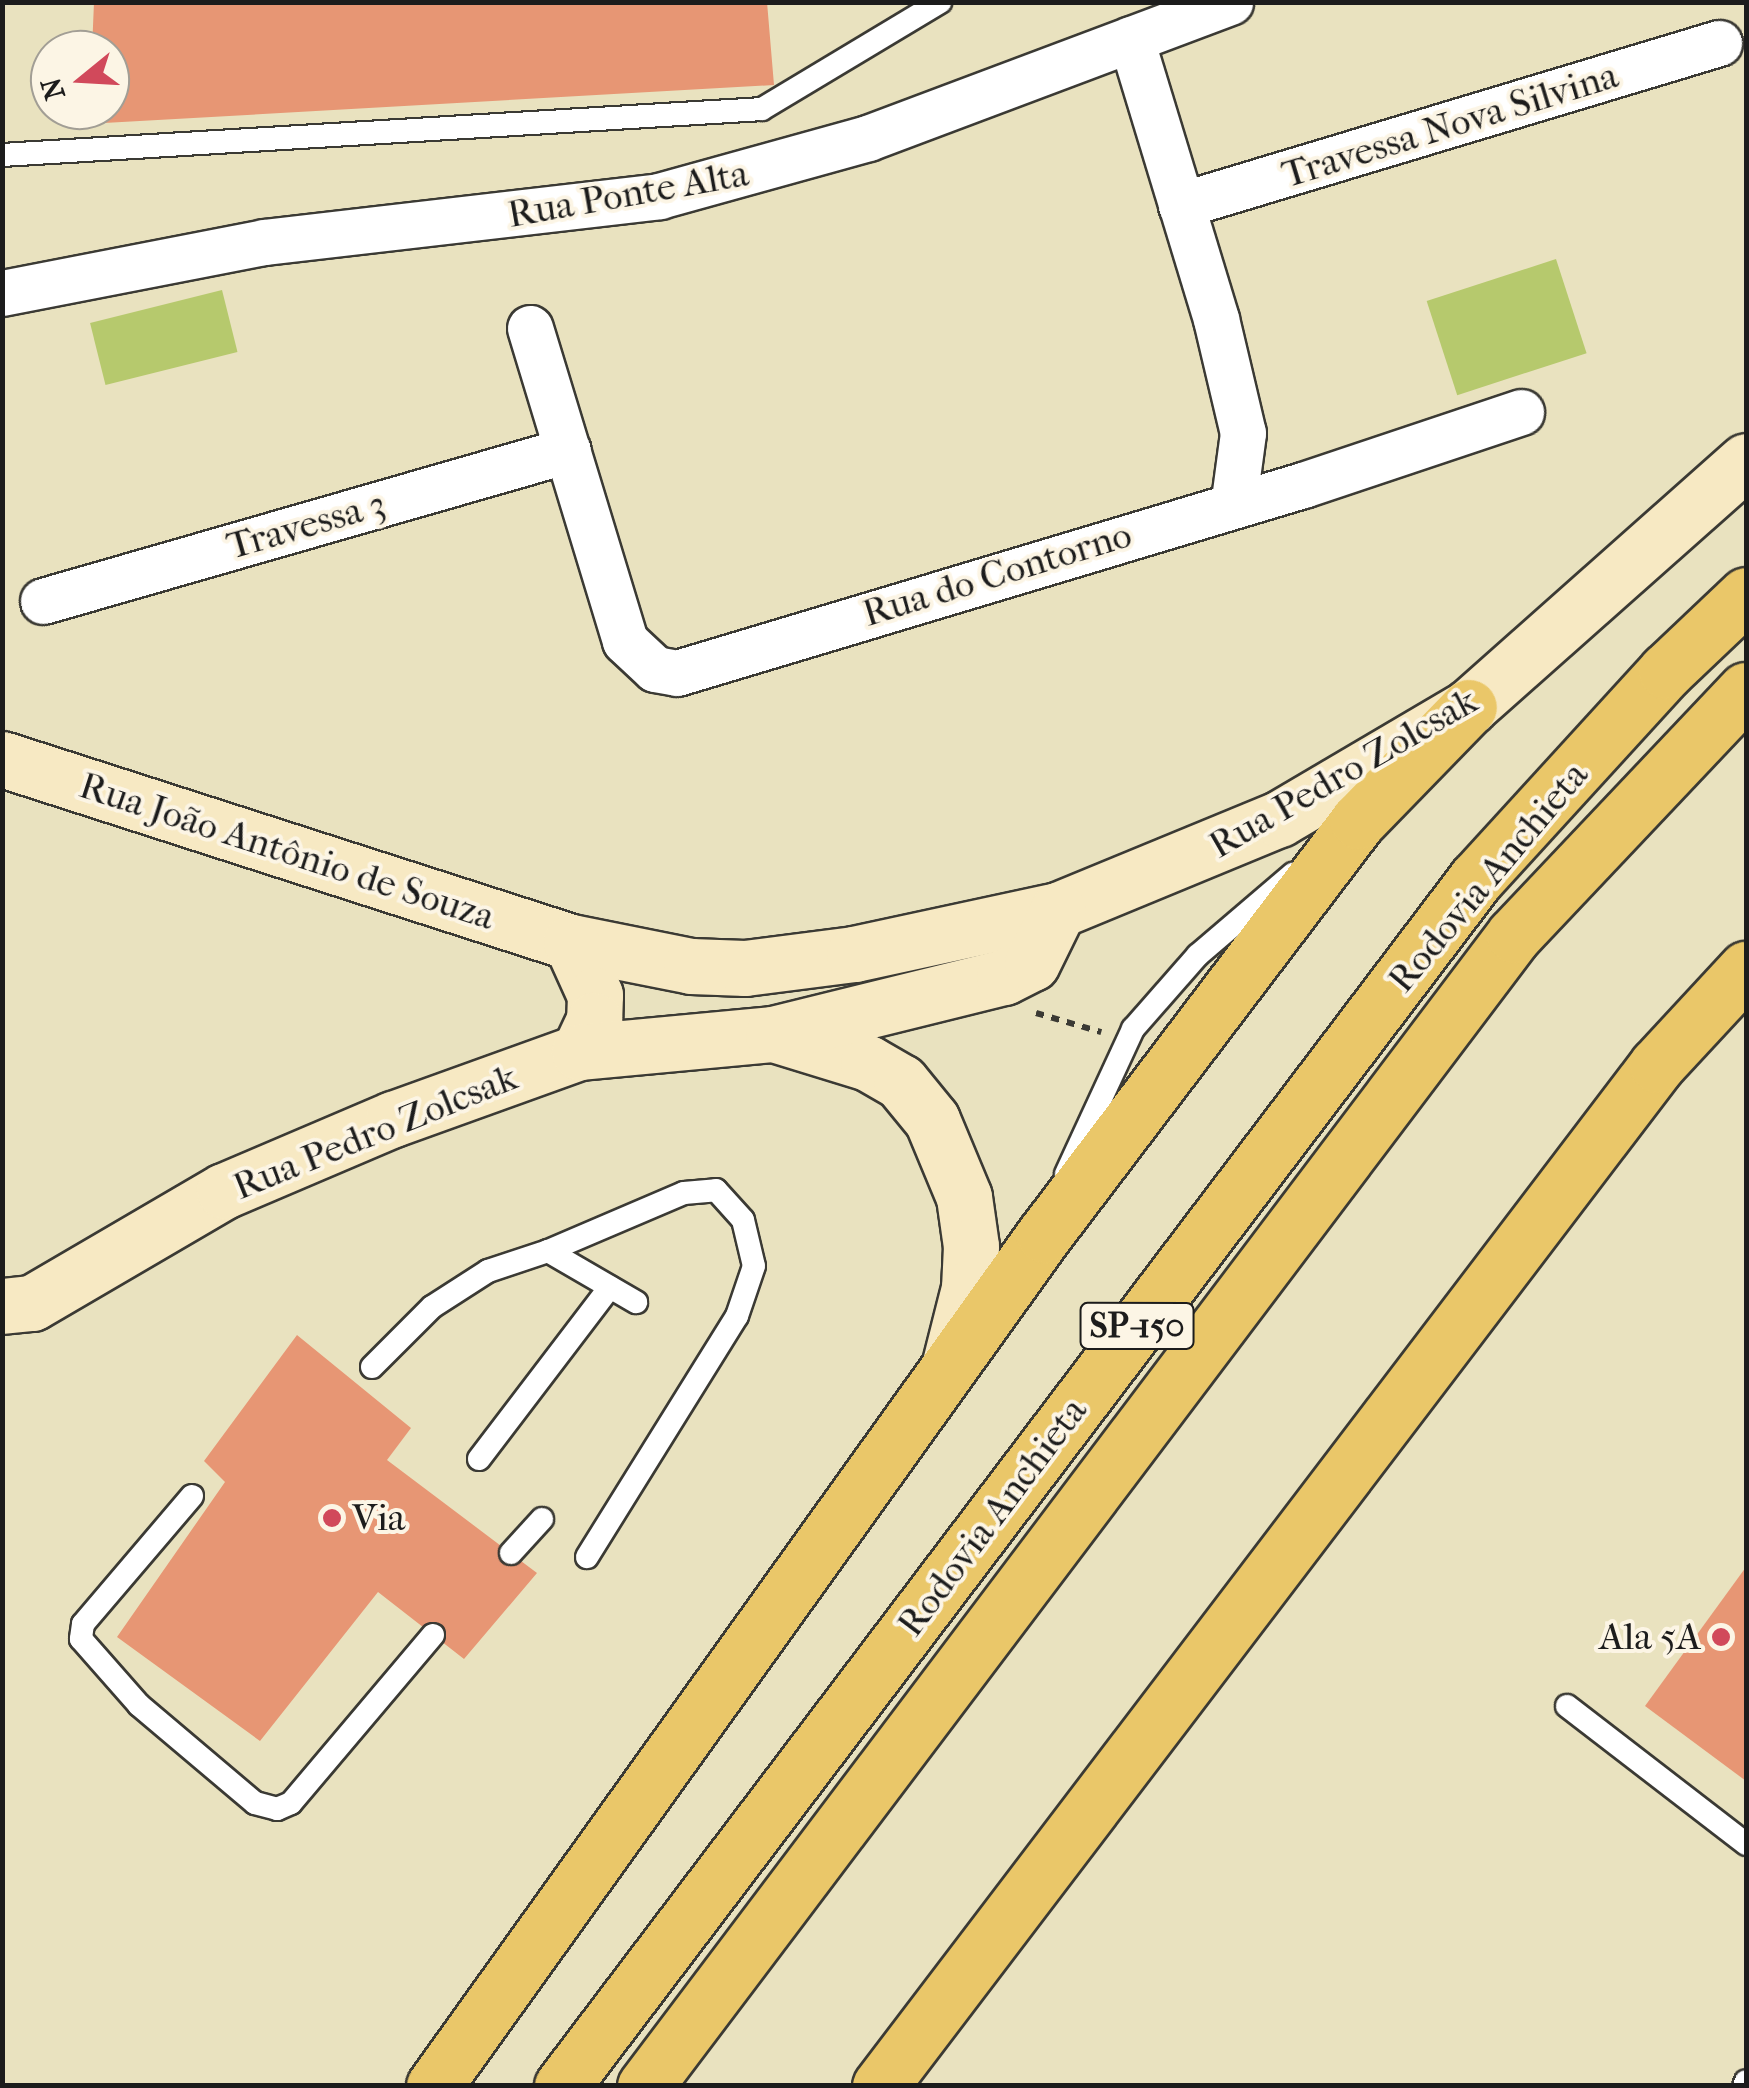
<!DOCTYPE html>
<html>
<head>
<meta charset="utf-8">
<style>
	body { margin:0 }
	#map { position:relative; width:1749px; height:2088px; overflow:hidden; background:#e9e2bf; font-family:"IM FELL French Canon",serif }
	div>[style] { position:absolute }
	.green>* { inset:0; background:#b6c96d; transform-origin:0 0 }
	.building>* { inset:0; background:#e79674 }
	.path>* { height:6px; margin-top:-3px; transform-origin:0; background:repeating-linear-gradient(90deg,#3b3a34 0 8px,transparent 0 16px) }
	.roads { filter:drop-shadow(2px 0 #3b3a34) drop-shadow(-2px 0 #3b3a34) drop-shadow(0 2px #3b3a34) drop-shadow(0 -2px #3b3a34) }
	.lane>* { height:22px; margin:-11px; padding:0 11px; transform-origin:11px; border-radius:11px; background:#fff }
	.street>* { height:45px; margin:-22.5px; padding:0 22.5px; transform-origin:22.5px; border-radius:22.5px; background:#fff }
	.secondary>* { height:55px; margin:-27.5px; padding:0 27.5px; transform-origin:27.5px; border-radius:27.5px; background:#f7e9c3 }
	.highway>* { height:55px; margin:-27.5px; padding:0 27.5px; transform-origin:27.5px; border-radius:27.5px; background:#eac769 }
	.dots>* { width:28px; height:28px; translate:-50% -50%; box-sizing:border-box; border:5px solid #fcf5e5; border-radius:50% }
	span { translate:-50% -50%; white-space:nowrap; text-align:center; line-height:1.15; -webkit-text-stroke:8px #fcf5e5; paint-order:stroke }
	.shield-label span { padding:2px 8px; background:#fcf5e5; border:2px solid; border-radius:8px; -webkit-text-stroke-width:0 }
	.shield-label { font-size:35px; color:#1c1c1c; font-weight:700 }
	.street-label { font-size:38px; color:#1c1c1c }
	.poi-label { font-size:38px; color:#1c1c1c }
	.left { translate:0 -50%; text-align:left }
	.right { translate:-100% -50%; text-align:right }
	.frame { position:absolute; inset:0; border:5px solid #1c1c1c; pointer-events:none }
	.north { position:absolute; left:30px; top:30px; width:100px; height:100px; box-sizing:border-box; background:#fcf5e5; border:2px solid #a29e95; border-radius:50%; rotate:252deg; font-size:28px; font-weight:700; line-height:40px; text-align:center; color:#1c1c1c }
	.north::after { content:''; display:block; margin:auto; width:35px; height:45px; background:#d1495b; clip-path:polygon(50% 0,100% 100%,50% 72%,0 100%) }
</style>
</head>
<body>
<div id="map">
	<div class="green">
		<i style="left:1556px;top:259px;width:99px;height:136px;rotate:72deg"></i>
		<i style="left:222px;top:290px;width:64px;height:136px;rotate:76deg"></i>
	</div>
	<div class="building">
		<i style="clip-path:polygon(94px 2px,767px 2px,774px 85px,104px 123px,110px 50px,92px 50px)"></i>
		<i style="clip-path:polygon(297px 1335px,411px 1428px,387px 1460px,537px 1573px,464px 1659px,378px 1592px,260px 1741px,117px 1637px,225px 1482px,204px 1461px)"></i>
		<i style="clip-path:polygon(1746px 1567px,1746px 1781px,1645px 1706px)"></i>
	</div>
	<div class="path">
		<i style="left:1036px;top:1013px;width:68px;rotate:16.3deg"></i>
	</div>
	<div class="roads">
		<div class="lane">
			<i style="left:2px;top:155px;width:761px;rotate:-3.46deg"></i>
			<i style="left:762px;top:109px;width:208px;rotate:-31deg"></i>
			<i style="left:1066px;top:1174px;width:160px;rotate:-65.2deg"></i>
			<i style="left:1133px;top:1029px;width:98px;rotate:-48.7deg"></i>
			<i style="left:1198px;top:955px;width:125px;rotate:-40.5deg"></i>
			<i style="left:548px;top:1251px;width:148px;rotate:-23.1deg"></i>
			<i style="left:684px;top:1193px;width:32px;rotate:-5deg"></i>
			<i style="left:716px;top:1190px;width:40px;rotate:48deg"></i>
			<i style="left:743px;top:1220px;width:47px;rotate:76.6deg"></i>
			<i style="left:754px;top:1266px;width:53px;rotate:108.8deg"></i>
			<i style="left:737px;top:1316px;width:284px;rotate:121.9deg"></i>
			<i style="left:372px;top:1367px;width:85px;rotate:-45deg"></i>
			<i style="left:432px;top:1307px;width:67px;rotate:-32.7deg"></i>
			<i style="left:488px;top:1271px;width:63px;rotate:-18.4deg"></i>
			<i style="left:548px;top:1251px;width:102px;rotate:30.1deg"></i>
			<i style="left:479px;top:1459px;width:216px;rotate:-52.7deg"></i>
			<i style="left:192px;top:1496px;width:168px;rotate:130.4deg"></i>
			<i style="left:83px;top:1624px;width:15px;rotate:98deg"></i>
			<i style="left:81px;top:1639px;width:88px;rotate:48.7deg"></i>
			<i style="left:139px;top:1705px;width:152px;rotate:40.2deg"></i>
			<i style="left:255px;top:1803px;width:23px;rotate:15deg"></i>
			<i style="left:277px;top:1809px;width:15px;rotate:-23deg"></i>
			<i style="left:291px;top:1803px;width:220px;rotate:-49.8deg"></i>
			<i style="left:511px;top:1553px;width:46px;rotate:-47.6deg"></i>
			<i style="left:1567px;top:1706px;width:226px;rotate:37.6deg"></i>
			<i style="left:1744px;top:2086px;width:5px;rotate:-68deg"></i>
		</div>
		<div class="street">
			<i style="left:1131px;top:39px;width:293px;rotate:73.1deg"></i>
			<i style="left:1216px;top:319px;width:117px;rotate:76.7deg"></i>
			<i style="left:1243px;top:433px;width:68px;rotate:97.7deg"></i>
			<i style="left:1181px;top:205px;width:562px;rotate:-16.76deg"></i>
			<i style="left:2px;top:293px;width:267px;rotate:-11deg"></i>
			<i style="left:264px;top:242px;width:398px;rotate:-6.6deg"></i>
			<i style="left:659px;top:196px;width:217px;rotate:-15.5deg"></i>
			<i style="left:868px;top:138px;width:387px;rotate:-20.6deg"></i>
			<i style="left:530px;top:328px;width:327px;rotate:73.1deg"></i>
			<i style="left:625px;top:641px;width:41px;rotate:43deg"></i>
			<i style="left:655px;top:669px;width:22px;rotate:10deg"></i>
			<i style="left:677px;top:673px;width:654px;rotate:-16.72deg"></i>
			<i style="left:1303px;top:485px;width:230px;rotate:-18.5deg"></i>
			<i style="left:43px;top:601px;width:546px;rotate:-16.05deg"></i>
		</div>
		<div class="secondary">
			<i style="left:2px;top:759px;width:598px;rotate:17.83deg"></i>
			<i style="left:571px;top:942px;width:122px;rotate:11.3deg"></i>
			<i style="left:691px;top:966px;width:54px;rotate:2.1deg"></i>
			<i style="left:745px;top:968px;width:110px;rotate:-7.3deg"></i>
			<i style="left:854px;top:954px;width:209px;rotate:-12.2deg"></i>
			<i style="left:1058px;top:910px;width:239px;rotate:-22.4deg"></i>
			<i style="left:1279px;top:819px;width:221px;rotate:-30.5deg"></i>
			<i style="left:1469px;top:707px;width:370px;rotate:-41.6deg"></i>
			<i style="left:571px;top:942px;width:58px;rotate:65.6deg"></i>
			<i style="left:595px;top:995px;width:25px;rotate:92deg"></i>
			<i style="left:594px;top:1020px;width:35px;rotate:115deg"></i>
			<i style="left:780px;top:1036px;width:92px;rotate:17.1deg"></i>
			<i style="left:868px;top:1063px;width:38px;rotate:30deg"></i>
			<i style="left:901px;top:1082px;width:49px;rotate:50.8deg"></i>
			<i style="left:932px;top:1120px;width:83px;rotate:67.4deg"></i>
			<i style="left:964px;top:1197px;width:49px;rotate:81.9deg"></i>
			<i style="left:971px;top:1246px;width:42px;rotate:92.7deg"></i>
			<i style="left:969px;top:1288px;width:81px;rotate:104.2deg"></i>
			<i style="left:2px;top:1306px;width:30px;rotate:-6deg"></i>
			<i style="left:32px;top:1303px;width:222px;rotate:-30.3deg"></i>
			<i style="left:224px;top:1191px;width:184px;rotate:-23.1deg"></i>
			<i style="left:393px;top:1119px;width:198px;rotate:-19.8deg"></i>
			<i style="left:579px;top:1052px;width:195px;rotate:-5.3deg"></i>
			<i style="left:773px;top:1034px;width:238px;rotate:-13.9deg"></i>
			<i style="left:1004px;top:977px;width:31px;rotate:-27deg"></i>
			<i style="left:1032px;top:963px;width:59px;rotate:-63.9deg"></i>
		</div>
		<div class="highway">
			<i style="left:434px;top:2086px;width:1047px;rotate:-54.37deg"></i>
			<i style="left:1044px;top:1235px;width:520px;rotate:-52.82deg"></i>
			<i style="left:1358px;top:821px;width:159px;rotate:-45.8deg"></i>
			<i style="left:562px;top:2086px;width:1514px;rotate:-52.87deg"></i>
			<i style="left:1476px;top:879px;width:282px;rotate:-47.6deg"></i>
			<i style="left:1666px;top:671px;width:110px;rotate:-43.5deg"></i>
			<i style="left:645px;top:2086px;width:1442px;rotate:-52.95deg"></i>
			<i style="left:1514px;top:935px;width:337px;rotate:-46.6deg"></i>
			<i style="left:880px;top:2086px;width:1283px;rotate:-52.73deg"></i>
			<i style="left:1657px;top:1065px;width:131px;rotate:-47.2deg"></i>
		</div>
	</div>
	<div class="dots">
		<i style="left:332px;top:1518px;background:#d1495b"></i>
		<i style="left:1721px;top:1637px;background:#d1495b"></i>
	</div>
	<div class="shield-label">
		<span style="left:1137px;top:1326px">SP-150</span>
	</div>
	<div class="street-label">
		<span style="left:1450px;top:125px;rotate:-17deg">Travessa Nova Silvina</span>
		<span style="left:628px;top:194px;rotate:-10deg">Rua Ponte Alta</span>
		<span style="left:306px;top:525px;rotate:-16deg">Travessa 3</span>
		<span style="left:997px;top:574px;rotate:-17deg">Rua do Contorno</span>
		<span style="left:1343px;top:773px;rotate:-30deg">Rua Pedro Zolcsak</span>
		<span style="left:287px;top:851px;rotate:18deg">Rua João Antônio de Souza</span>
		<span style="left:1488px;top:877px;rotate:-50deg">Rodovia Anchieta</span>
		<span style="left:375px;top:1132px;rotate:-22deg">Rua Pedro Zolcsak</span>
		<span style="left:992px;top:1517px;rotate:-53deg">Rodovia Anchieta</span>
	</div>
	<div class="poi-label">
		<span class="left" style="left:352px;top:1518px">Via</span>
		<span class="right" style="left:1701px;top:1637px">Ala 5A</span>
	</div>
	<div class="frame"></div>
	<div class="north">N</div>
</div>
</body>
</html>
